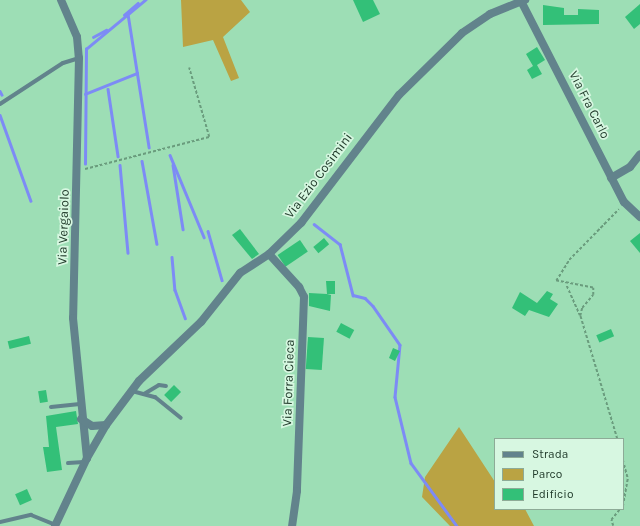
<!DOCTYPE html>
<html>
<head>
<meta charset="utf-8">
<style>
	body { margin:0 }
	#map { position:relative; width:640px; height:526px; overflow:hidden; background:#9ddeb5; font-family:Karla,sans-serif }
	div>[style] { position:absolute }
	.green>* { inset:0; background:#baa343 }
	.stream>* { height:2.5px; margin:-1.25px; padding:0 1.25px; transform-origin:1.25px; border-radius:1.25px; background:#7d8bf5 }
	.building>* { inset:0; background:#33c078; transform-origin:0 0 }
	.path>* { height:1.5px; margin-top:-0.75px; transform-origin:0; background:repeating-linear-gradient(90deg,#6a9c7d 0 3px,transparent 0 5px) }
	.service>* { height:4px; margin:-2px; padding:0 2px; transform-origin:2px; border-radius:2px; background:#62838c }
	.minor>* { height:8px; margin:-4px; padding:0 4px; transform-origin:4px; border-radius:4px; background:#62838c }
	span { translate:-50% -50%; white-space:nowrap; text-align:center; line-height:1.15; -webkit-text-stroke:3.5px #d7f7e1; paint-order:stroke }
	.street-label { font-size:13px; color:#1f3929 }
	.legend { position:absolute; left:494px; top:438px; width:130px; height:72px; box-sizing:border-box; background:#d7f7e1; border:1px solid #8dab97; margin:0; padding:5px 7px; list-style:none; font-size:12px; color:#1f3929 }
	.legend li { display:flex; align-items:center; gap:8px; height:20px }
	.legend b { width:20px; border:1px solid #8dab97 }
</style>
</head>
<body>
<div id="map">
	<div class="green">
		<i style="clip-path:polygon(181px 0,241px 0,250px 12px,223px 37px,239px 78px,231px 81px,213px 40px,183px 47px)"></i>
		<i style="clip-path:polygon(459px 427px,495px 482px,495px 509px,525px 509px,534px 526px,450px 526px,422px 497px,425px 477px)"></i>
	</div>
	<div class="stream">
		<i style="left:128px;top:14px;width:135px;rotate:81deg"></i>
		<i style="left:124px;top:15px;width:18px;rotate:-41deg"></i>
		<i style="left:93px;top:37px;width:15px;rotate:-28deg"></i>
		<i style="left:108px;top:89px;width:68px;rotate:81.5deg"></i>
		<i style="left:0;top:91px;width:4px;rotate:63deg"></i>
		<i style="left:85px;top:94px;width:56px;rotate:-22deg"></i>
		<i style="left:0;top:115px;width:91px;rotate:70.2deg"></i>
		<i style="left:170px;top:155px;width:89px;rotate:67.5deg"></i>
		<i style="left:142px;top:161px;width:84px;rotate:79.8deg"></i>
		<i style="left:85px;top:164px;width:115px;rotate:-89.5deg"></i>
		<i style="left:86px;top:49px;width:77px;rotate:-39.7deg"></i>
		<i style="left:120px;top:165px;width:88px;rotate:84.8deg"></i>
		<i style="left:173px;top:165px;width:65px;rotate:81.1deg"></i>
		<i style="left:314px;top:224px;width:33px;rotate:38deg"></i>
		<i style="left:340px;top:244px;width:53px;rotate:75.7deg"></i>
		<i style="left:353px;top:295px;width:12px;rotate:14deg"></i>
		<i style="left:365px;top:298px;width:11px;rotate:45deg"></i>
		<i style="left:373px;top:306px;width:47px;rotate:55.3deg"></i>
		<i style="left:400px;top:345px;width:52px;rotate:95.5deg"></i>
		<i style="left:395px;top:397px;width:68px;rotate:76.4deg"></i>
		<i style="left:411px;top:463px;width:78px;rotate:53.9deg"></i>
		<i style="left:208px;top:231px;width:51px;rotate:74.1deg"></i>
		<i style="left:172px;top:257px;width:33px;rotate:85deg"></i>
		<i style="left:175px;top:290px;width:30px;rotate:70deg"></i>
	</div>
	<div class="building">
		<i style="clip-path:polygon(353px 0,373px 0,380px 14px,363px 22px)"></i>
		<i style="clip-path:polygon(640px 4px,640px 24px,634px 29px,625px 17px)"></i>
		<i style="clip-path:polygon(543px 5px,564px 8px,564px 15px,578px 15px,578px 9px,599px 10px,599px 24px,543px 25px)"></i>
		<i style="clip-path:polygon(537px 47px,545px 60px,537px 65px,542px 74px,532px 79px,527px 70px,533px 66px,526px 54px)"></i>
		<i style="clip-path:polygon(240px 229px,259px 254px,252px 259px,232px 235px)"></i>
		<i style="clip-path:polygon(640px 233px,640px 253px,630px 241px)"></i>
		<i style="left:324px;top:238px;width:8px;height:14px;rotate:50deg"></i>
		<i style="left:300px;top:240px;width:14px;height:27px;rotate:56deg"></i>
		<i style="clip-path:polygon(326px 281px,335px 281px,335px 294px,327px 294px,331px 295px,330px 311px,309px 306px,309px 293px,327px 294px)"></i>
		<i style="clip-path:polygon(547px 291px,553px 294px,550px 299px,558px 304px,549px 317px,529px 310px,525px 316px,512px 308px,520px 292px,537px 303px)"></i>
		<i style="left:341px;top:323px;width:15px;height:10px;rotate:28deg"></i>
		<i style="left:611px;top:329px;width:8px;height:16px;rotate:67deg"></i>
		<i style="left:29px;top:336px;width:8px;height:22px;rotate:76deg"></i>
		<i style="left:308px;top:337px;width:16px;height:32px;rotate:4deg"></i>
		<i style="clip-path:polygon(393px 348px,400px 351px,395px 361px,389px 358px)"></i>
		<i style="left:174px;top:385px;width:10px;height:14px;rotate:45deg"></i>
		<i style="left:46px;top:390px;width:12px;height:8px;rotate:81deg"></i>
		<i style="clip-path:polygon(76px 411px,78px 424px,56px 427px,62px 470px,47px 472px,43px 447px,49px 447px,46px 416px)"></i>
		<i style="left:27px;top:489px;width:12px;height:13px;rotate:66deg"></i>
	</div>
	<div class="path">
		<i style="left:85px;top:169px;width:128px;rotate:-14.5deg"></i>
		<i style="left:209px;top:137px;width:72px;rotate:-106.2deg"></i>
		<i style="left:567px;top:286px;width:32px;rotate:66deg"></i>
		<i style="left:617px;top:439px;width:128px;rotate:-106.7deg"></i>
		<i style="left:580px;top:316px;width:8px;rotate:-76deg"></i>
		<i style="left:582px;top:308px;width:17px;rotate:-50deg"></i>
		<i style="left:593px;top:295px;width:7px;rotate:-90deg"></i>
		<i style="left:593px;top:288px;width:38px;rotate:-169deg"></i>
		<i style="left:556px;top:281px;width:25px;rotate:-58deg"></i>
		<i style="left:569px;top:260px;width:71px;rotate:-45.6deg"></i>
		<i style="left:623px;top:460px;width:20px;rotate:75deg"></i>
		<i style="left:628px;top:479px;width:27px;rotate:100deg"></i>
		<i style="left:613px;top:526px;width:6px;rotate:-108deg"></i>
		<i style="left:611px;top:520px;width:14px;rotate:-51deg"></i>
	</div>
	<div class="service">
		<i style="left:0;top:104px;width:75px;rotate:-33.1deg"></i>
		<i style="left:63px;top:63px;width:17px;rotate:-17deg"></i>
		<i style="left:132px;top:391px;width:24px;rotate:15deg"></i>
		<i style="left:155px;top:397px;width:33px;rotate:39deg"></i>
		<i style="left:144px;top:394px;width:17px;rotate:-31deg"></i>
		<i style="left:159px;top:385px;width:7px;rotate:8deg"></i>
		<i style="left:51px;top:407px;width:29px;rotate:-6deg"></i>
		<i style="left:68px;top:463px;width:16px;rotate:-4deg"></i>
		<i style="left:0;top:522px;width:32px;rotate:-13deg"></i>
		<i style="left:31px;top:515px;width:27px;rotate:22deg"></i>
	</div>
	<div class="minor">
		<i style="left:61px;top:0;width:40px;rotate:66.6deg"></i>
		<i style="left:77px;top:37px;width:21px;rotate:85deg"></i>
		<i style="left:79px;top:58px;width:260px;rotate:91.3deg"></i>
		<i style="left:73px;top:318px;width:141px;rotate:84.3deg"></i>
		<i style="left:521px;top:1px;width:226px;rotate:62.9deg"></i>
		<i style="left:624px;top:202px;width:22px;rotate:43deg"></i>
		<i style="left:611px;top:178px;width:22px;rotate:-30deg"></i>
		<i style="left:630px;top:167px;width:16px;rotate:-52deg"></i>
		<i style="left:269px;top:254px;width:45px;rotate:47.7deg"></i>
		<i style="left:299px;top:287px;width:11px;rotate:63deg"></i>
		<i style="left:304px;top:297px;width:194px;rotate:92.1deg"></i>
		<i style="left:297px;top:491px;width:35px;rotate:98deg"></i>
		<i style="left:81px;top:419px;width:13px;rotate:32deg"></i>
		<i style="left:92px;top:426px;width:14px;rotate:-4deg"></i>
		<i style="left:55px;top:526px;width:75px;rotate:-64.8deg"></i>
		<i style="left:87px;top:458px;width:38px;rotate:-60deg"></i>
		<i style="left:106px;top:425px;width:55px;rotate:-53.1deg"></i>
		<i style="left:139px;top:381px;width:86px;rotate:-43.6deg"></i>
		<i style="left:201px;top:322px;width:63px;rotate:-51.5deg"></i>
		<i style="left:240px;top:273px;width:35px;rotate:-33deg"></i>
		<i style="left:269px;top:254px;width:45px;rotate:-44.1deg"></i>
		<i style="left:301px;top:223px;width:161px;rotate:-52.6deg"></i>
		<i style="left:399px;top:95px;width:88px;rotate:-44.5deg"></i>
		<i style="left:462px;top:33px;width:34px;rotate:-34deg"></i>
		<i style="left:490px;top:14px;width:38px;rotate:-22deg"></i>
	</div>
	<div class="street-label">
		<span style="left:589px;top:105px;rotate:63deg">Via Fra Carlo</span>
		<span style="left:319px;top:176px;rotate:-53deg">Via Ezio Cosimini</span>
		<span style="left:64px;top:227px;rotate:-88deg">Via Vergaiolo</span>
		<span style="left:289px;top:383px;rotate:-88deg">Via Forra Cieca</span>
	</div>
	<ul class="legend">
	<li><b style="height:5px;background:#62838c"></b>Strada</li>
	<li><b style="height:11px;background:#baa343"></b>Parco</li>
	<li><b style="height:11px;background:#33c078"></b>Edificio</li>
	</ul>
</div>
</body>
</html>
